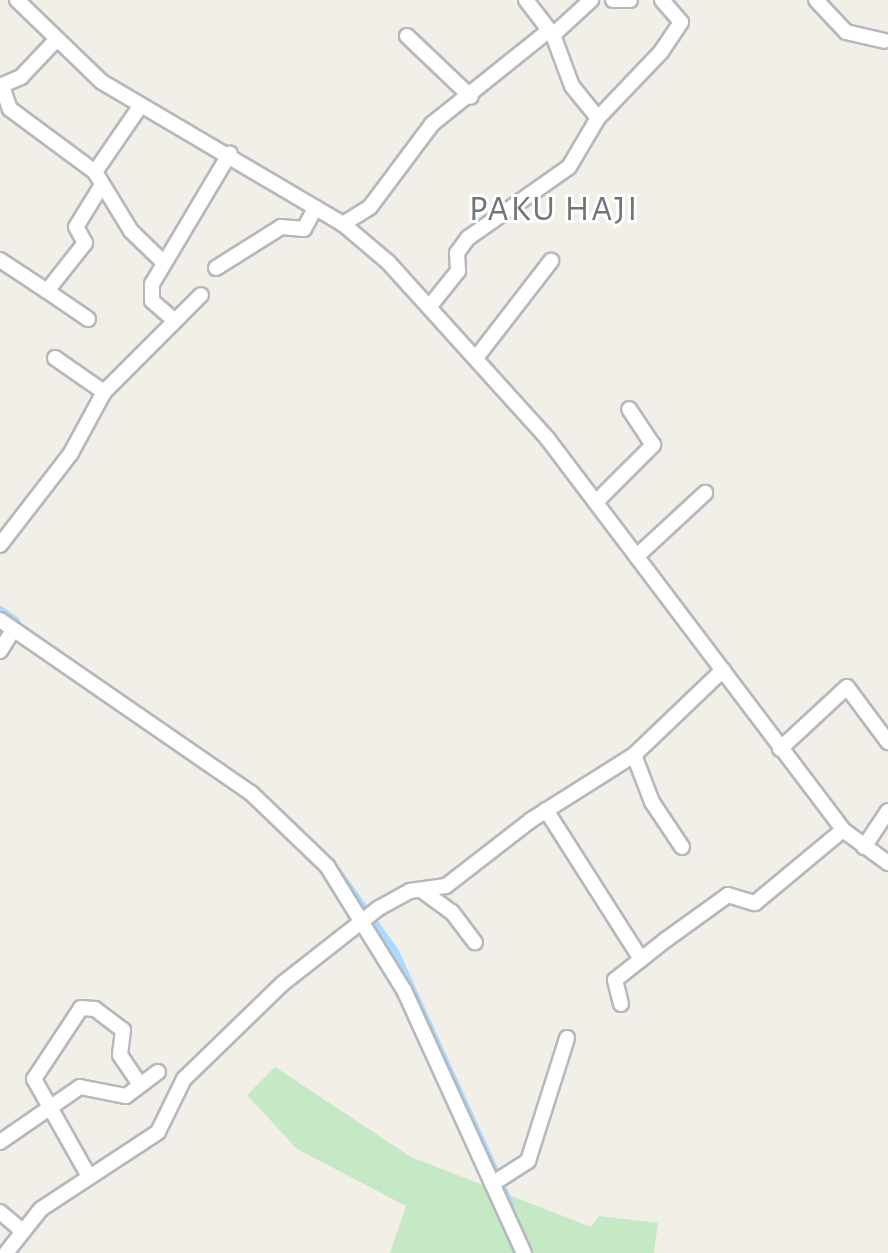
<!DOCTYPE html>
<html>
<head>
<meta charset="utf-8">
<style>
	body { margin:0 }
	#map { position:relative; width:888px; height:1253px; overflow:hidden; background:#f1efe8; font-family:"Alegreya Sans",sans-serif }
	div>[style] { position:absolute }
	.green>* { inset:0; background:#c5e8c5 }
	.canal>* { height:10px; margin:-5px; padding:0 5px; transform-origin:5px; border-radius:5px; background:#aadaff }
	.roads { filter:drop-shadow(2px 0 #b5b8bc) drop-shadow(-2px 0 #b5b8bc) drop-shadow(0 2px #b5b8bc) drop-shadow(0 -2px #b5b8bc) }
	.minor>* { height:14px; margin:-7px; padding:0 7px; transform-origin:7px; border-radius:7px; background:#fff }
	span { translate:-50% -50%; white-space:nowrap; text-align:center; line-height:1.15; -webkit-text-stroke:6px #fff; paint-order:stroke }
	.quarter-label { font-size:36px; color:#70757a; letter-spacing:2px }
</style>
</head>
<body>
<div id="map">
	<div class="green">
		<i style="clip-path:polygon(275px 1067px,411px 1157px,591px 1227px,599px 1216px,658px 1223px,654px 1253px,390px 1253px,406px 1206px,297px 1149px,247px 1095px)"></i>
	</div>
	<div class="canal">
		<i style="left:0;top:611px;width:19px;rotate:36deg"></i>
		<i style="left:336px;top:871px;width:100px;rotate:54.4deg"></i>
		<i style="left:394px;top:952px;width:277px;rotate:65.5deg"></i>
	</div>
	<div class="roads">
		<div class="minor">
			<i style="left:17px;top:0;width:118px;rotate:44deg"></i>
			<i style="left:102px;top:82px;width:280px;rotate:30.5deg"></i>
			<i style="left:343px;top:224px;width:59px;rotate:40.2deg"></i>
			<i style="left:388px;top:262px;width:237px;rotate:47.9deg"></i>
			<i style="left:547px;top:438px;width:491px;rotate:52.9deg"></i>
			<i style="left:843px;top:830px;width:56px;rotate:36.3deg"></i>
			<i style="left:526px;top:0;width:44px;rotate:52.4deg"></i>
			<i style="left:553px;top:35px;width:52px;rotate:-42.6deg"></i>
			<i style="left:613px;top:0;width:17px"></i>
			<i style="left:816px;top:0;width:44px;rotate:46.8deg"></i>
			<i style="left:846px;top:32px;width:39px;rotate:13deg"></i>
			<i style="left:553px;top:35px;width:54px;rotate:69.6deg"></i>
			<i style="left:572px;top:86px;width:41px;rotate:50.9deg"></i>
			<i style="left:407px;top:36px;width:88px;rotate:43.6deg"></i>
			<i style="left:0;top:86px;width:23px;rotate:-23deg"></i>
			<i style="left:21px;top:77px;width:50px;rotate:-46.6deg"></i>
			<i style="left:3px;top:89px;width:21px;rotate:71deg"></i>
			<i style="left:10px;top:109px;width:106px;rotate:36.5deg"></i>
			<i style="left:95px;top:172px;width:69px;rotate:58.6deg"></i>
			<i style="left:131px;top:231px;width:45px;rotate:44.1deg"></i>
			<i style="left:95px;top:172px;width:81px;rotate:-55.5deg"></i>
			<i style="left:343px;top:224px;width:32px;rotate:-32deg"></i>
			<i style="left:370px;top:207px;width:104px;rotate:-53.2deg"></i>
			<i style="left:432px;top:124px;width:149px;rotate:-38.7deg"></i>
			<i style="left:0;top:260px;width:56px;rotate:33.4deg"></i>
			<i style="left:216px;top:268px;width:77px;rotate:-32.2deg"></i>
			<i style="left:281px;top:227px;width:23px;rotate:5deg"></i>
			<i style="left:304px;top:229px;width:24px;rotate:-62deg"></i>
			<i style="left:430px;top:306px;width:45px;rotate:-51.3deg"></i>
			<i style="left:458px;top:271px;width:18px;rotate:-93deg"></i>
			<i style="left:457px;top:253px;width:19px;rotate:-54deg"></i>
			<i style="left:468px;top:238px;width:123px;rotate:-35.1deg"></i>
			<i style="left:569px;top:167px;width:57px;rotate:-59.4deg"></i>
			<i style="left:598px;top:118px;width:91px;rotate:-46.3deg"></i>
			<i style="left:661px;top:52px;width:36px;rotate:-56deg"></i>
			<i style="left:681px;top:22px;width:29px;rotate:-131deg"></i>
			<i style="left:88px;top:319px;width:50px;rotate:-145.7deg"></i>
			<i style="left:47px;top:291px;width:61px;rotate:-51.6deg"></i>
			<i style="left:85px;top:243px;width:18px;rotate:-119deg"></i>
			<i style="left:76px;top:227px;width:46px;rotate:-58.4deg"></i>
			<i style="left:175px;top:321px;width:30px;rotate:-139deg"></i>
			<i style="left:152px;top:301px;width:17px;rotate:-90deg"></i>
			<i style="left:152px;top:284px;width:152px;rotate:-59.2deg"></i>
			<i style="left:55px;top:358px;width:60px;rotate:34.8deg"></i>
			<i style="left:476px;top:358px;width:123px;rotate:-52.3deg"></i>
			<i style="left:596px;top:502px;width:81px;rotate:-45deg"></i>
			<i style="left:653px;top:445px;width:43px;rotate:-123.7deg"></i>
			<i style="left:0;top:545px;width:116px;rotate:-52.3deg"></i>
			<i style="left:71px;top:453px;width:69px;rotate:-61.6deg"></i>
			<i style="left:104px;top:392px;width:137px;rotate:-45deg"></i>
			<i style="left:637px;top:556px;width:93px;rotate:-42.8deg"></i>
			<i style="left:0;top:620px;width:306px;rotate:34.6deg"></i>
			<i style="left:252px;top:794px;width:104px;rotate:43.8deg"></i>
			<i style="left:327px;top:866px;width:146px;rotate:58.2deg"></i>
			<i style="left:404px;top:990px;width:289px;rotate:65.5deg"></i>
			<i style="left:0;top:651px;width:25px;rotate:-58deg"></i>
			<i style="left:780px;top:749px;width:91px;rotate:-42.8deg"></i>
			<i style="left:847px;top:687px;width:69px;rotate:53.3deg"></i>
			<i style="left:634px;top:755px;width:50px;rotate:69deg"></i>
			<i style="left:652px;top:802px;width:54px;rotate:56.3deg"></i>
			<i style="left:546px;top:810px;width:177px;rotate:57.5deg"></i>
			<i style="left:864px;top:847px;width:43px;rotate:-56.3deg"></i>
			<i style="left:424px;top:892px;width:34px;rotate:36deg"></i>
			<i style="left:452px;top:912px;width:38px;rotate:53deg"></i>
			<i style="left:621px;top:1004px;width:25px;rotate:-104deg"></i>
			<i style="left:615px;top:980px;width:66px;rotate:-38.3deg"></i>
			<i style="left:667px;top:939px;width:75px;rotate:-35.8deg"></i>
			<i style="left:728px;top:895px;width:28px;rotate:17deg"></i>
			<i style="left:755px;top:903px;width:114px;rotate:-39.7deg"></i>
			<i style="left:0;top:1142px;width:97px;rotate:-34.5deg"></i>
			<i style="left:80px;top:1087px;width:47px;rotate:11.1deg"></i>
			<i style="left:126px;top:1096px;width:40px;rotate:-37deg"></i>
			<i style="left:87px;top:1173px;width:108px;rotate:-119.4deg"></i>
			<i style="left:34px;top:1079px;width:85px;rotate:-56.5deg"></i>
			<i style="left:81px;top:1008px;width:14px;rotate:4deg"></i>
			<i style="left:95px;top:1009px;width:35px;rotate:37deg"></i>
			<i style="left:123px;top:1030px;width:25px;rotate:97deg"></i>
			<i style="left:120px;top:1055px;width:36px;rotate:56deg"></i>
			<i style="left:492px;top:1184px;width:43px;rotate:-32.6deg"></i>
			<i style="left:528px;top:1161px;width:129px;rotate:-72.4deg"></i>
			<i style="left:0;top:1212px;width:30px;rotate:40deg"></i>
			<i style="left:6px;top:1253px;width:56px;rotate:-51.5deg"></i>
			<i style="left:41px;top:1209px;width:140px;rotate:-33.3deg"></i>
			<i style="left:158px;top:1132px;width:59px;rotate:-63.9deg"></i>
			<i style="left:184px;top:1079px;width:136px;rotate:-44.1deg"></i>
			<i style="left:282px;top:984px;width:123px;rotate:-38.1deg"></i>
			<i style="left:379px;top:908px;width:35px;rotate:-29deg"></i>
			<i style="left:410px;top:891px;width:36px;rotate:-8deg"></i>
			<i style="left:446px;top:886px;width:108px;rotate:-37.8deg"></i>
			<i style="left:531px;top:820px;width:122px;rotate:-32.3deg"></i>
			<i style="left:634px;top:755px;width:123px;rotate:-43.7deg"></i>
		</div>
	</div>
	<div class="quarter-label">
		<span style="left:554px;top:210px">PAKU HAJI</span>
	</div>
</div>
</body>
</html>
